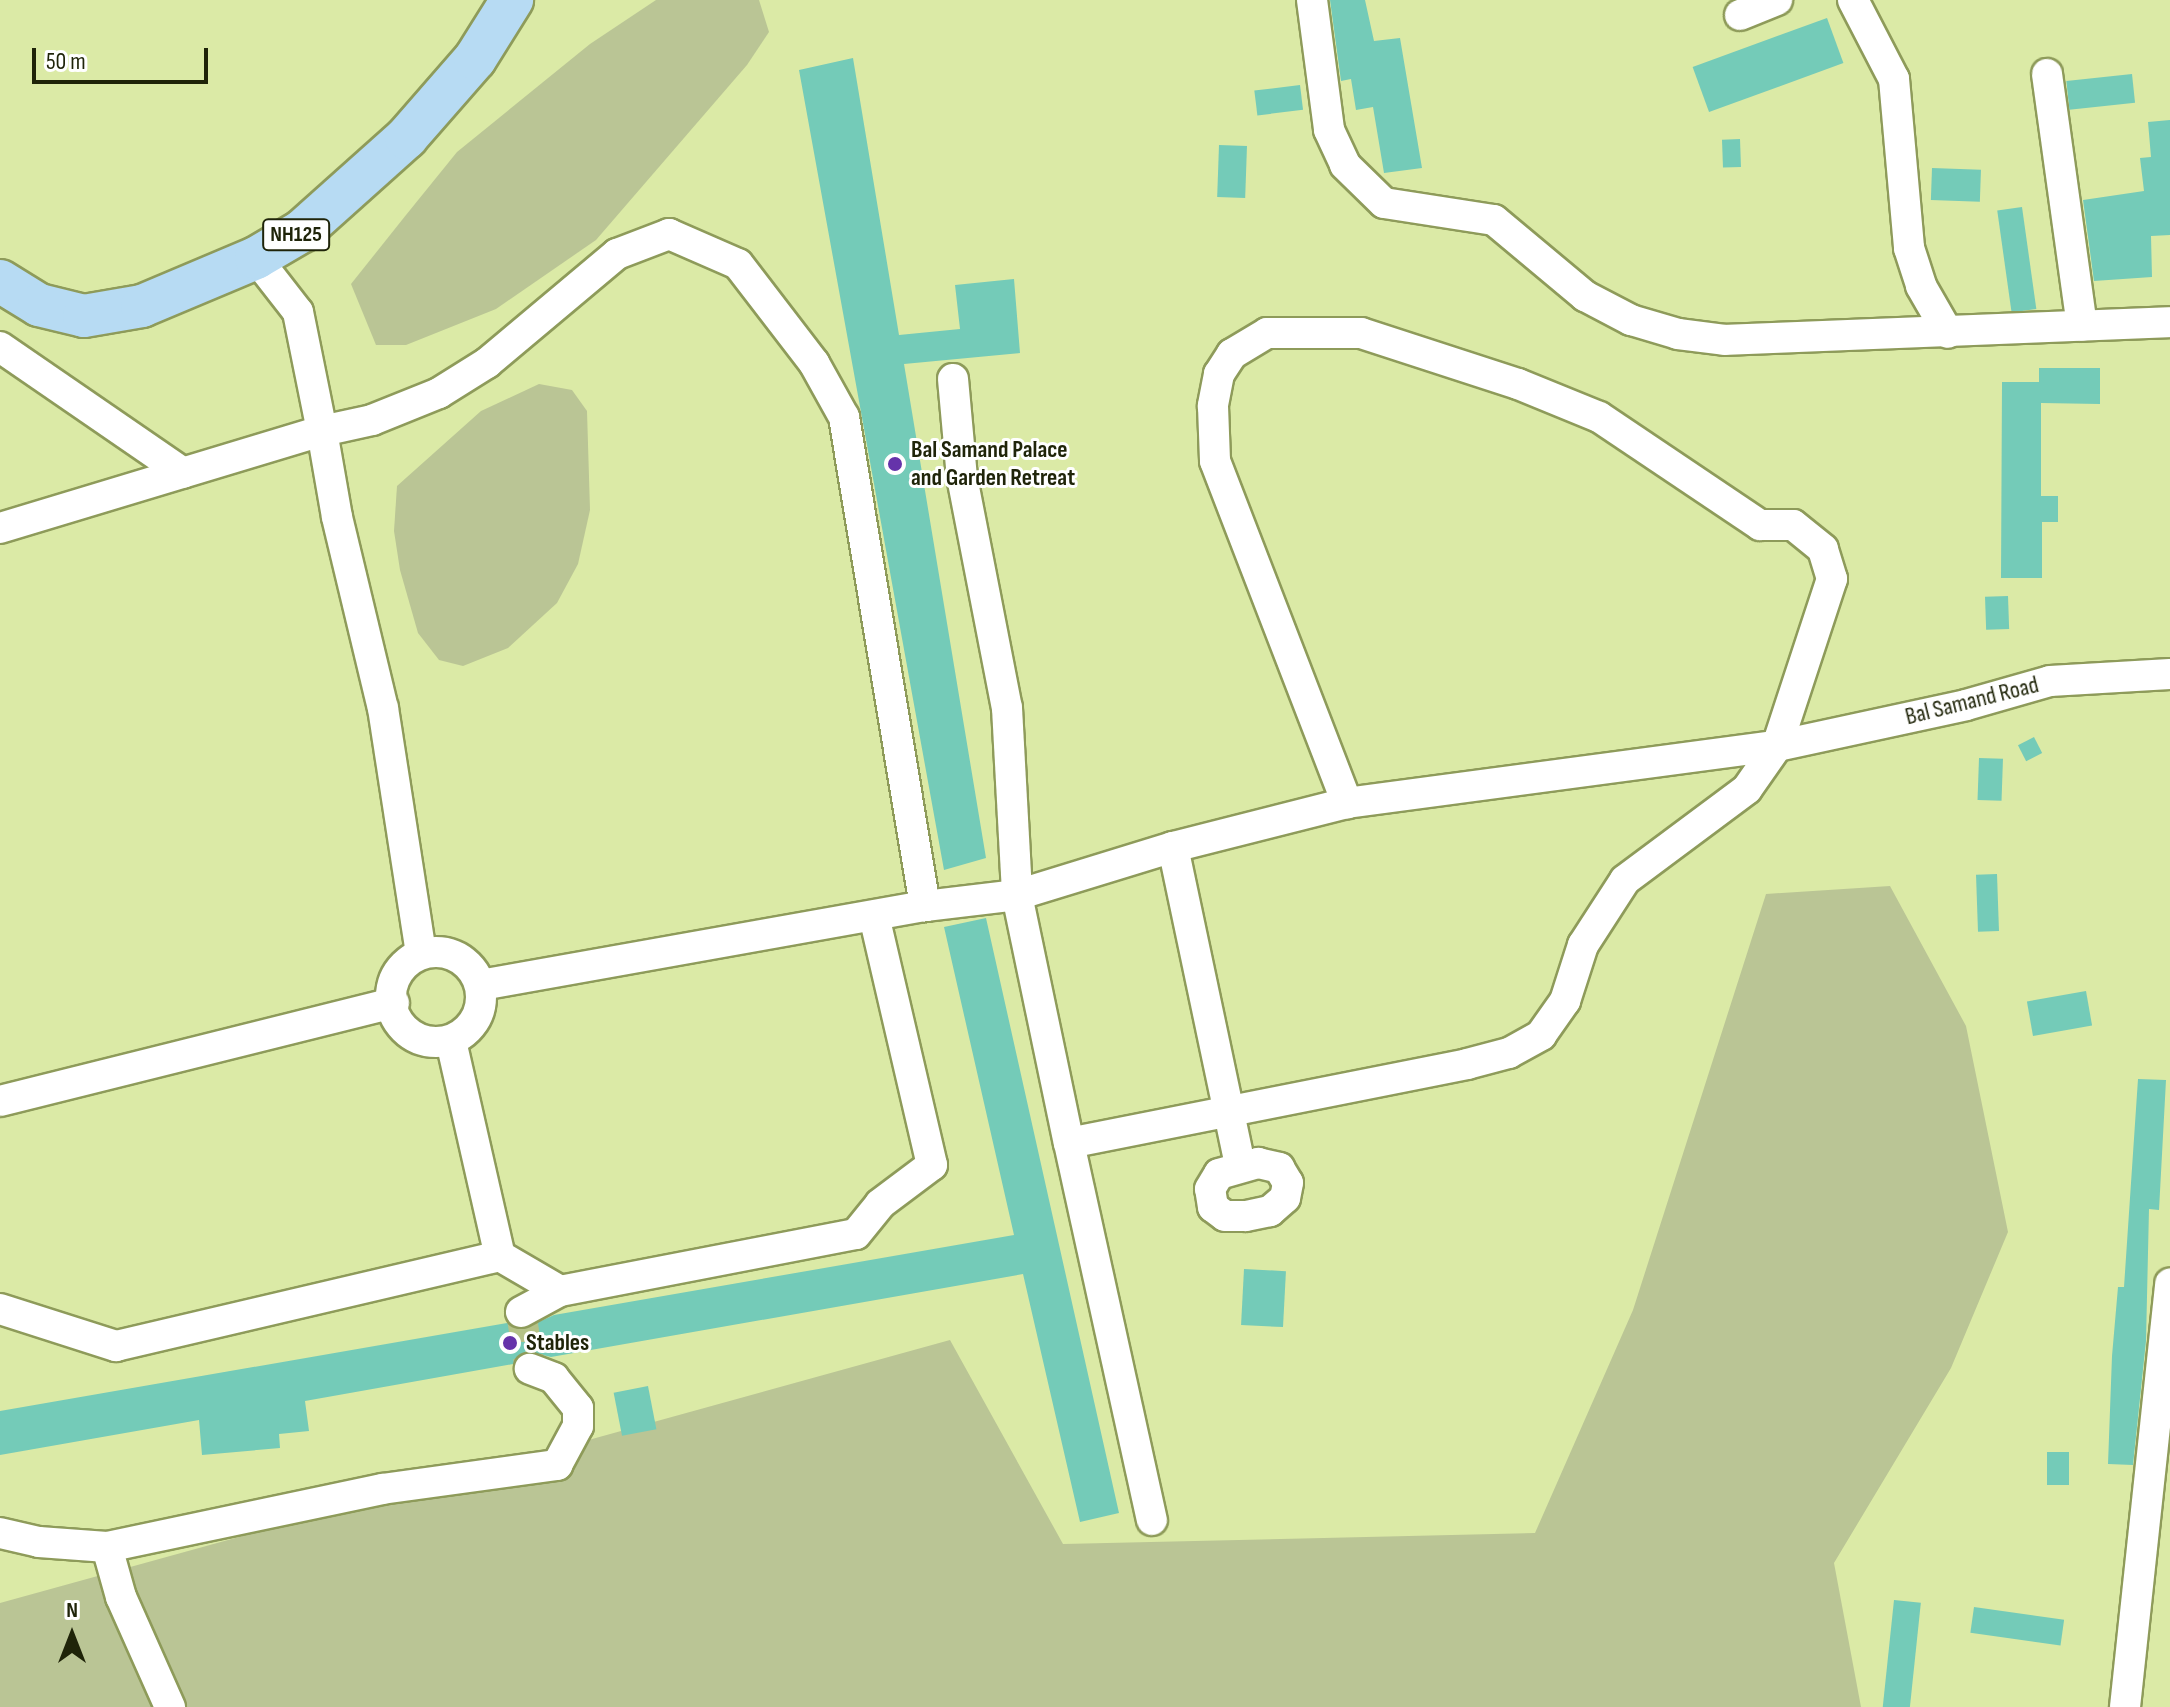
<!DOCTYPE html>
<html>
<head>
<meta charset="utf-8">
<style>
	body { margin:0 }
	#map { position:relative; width:2170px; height:1707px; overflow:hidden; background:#dbeaa6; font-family:"Sofia Sans Condensed",sans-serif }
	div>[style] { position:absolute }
	.green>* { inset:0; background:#bac595 }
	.building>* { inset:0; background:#74cbb8; transform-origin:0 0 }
	.minor-tunnel>* { height:30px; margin-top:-15px; transform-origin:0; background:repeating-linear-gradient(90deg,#b5c287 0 30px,transparent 0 45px) }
	.roads { filter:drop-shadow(2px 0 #8e9b5a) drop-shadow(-2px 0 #8e9b5a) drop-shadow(0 2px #8e9b5a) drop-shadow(0 -2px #8e9b5a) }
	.minor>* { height:30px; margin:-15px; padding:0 15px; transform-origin:15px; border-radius:15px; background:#fff }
	.minor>.ring { margin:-15px; padding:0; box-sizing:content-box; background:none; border:30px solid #fff; border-radius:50% }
	.highway>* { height:42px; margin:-21px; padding:0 21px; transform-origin:21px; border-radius:21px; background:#b7dbf3 }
	.dots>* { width:22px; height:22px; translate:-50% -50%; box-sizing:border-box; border:4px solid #fff; border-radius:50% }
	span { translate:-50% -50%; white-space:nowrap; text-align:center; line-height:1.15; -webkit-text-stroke:6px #fff; paint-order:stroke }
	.shield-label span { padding:2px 6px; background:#fff; border:2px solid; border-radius:6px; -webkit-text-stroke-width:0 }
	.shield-label { font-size:22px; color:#1f2409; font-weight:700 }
	.poi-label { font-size:24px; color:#1f2409; font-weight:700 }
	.left { translate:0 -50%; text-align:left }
	.street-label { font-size:24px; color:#1f2409 }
	.north { position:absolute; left:32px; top:1595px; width:80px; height:80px; -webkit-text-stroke:6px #fff; paint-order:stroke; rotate:0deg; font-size:22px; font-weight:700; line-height:32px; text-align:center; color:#1f2409 }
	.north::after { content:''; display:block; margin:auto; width:28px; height:36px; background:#1f2409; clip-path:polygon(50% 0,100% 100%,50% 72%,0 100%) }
	.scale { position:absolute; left:32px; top:48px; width:176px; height:36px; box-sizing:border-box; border:4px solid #1f2409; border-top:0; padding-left:10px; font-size:24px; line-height:28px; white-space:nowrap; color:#1f2409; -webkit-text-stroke:6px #fff; paint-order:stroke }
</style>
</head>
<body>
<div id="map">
	<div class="green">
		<i style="clip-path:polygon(656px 0,759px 0,769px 32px,747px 65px,596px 240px,496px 309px,406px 345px,376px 345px,351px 284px,406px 215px,457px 152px,590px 44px)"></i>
		<i style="clip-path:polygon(539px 384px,572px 390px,587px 411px,590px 510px,578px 564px,557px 603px,508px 648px,463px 666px,439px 660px,418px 633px,400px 570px,394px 531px,397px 486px,481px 411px)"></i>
		<i style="clip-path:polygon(1890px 886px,1966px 1026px,2008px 1232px,1951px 1368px,1834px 1563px,1861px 1707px,0 1707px,0 1603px,950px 1340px,1063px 1544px,1535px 1533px,1633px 1310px,1766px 894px)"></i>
	</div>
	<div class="building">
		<i style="clip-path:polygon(1330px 0,1365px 0,1374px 41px,1400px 38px,1422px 168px,1384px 173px,1373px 107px,1356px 110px,1351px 79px,1341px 81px)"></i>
		<i style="left:1827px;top:18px;width:48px;height:143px;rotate:70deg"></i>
		<i style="clip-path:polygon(853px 58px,899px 335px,960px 329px,955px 285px,1014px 279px,1020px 353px,904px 364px,986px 858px,944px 870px,799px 70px)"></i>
		<i style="left:2132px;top:74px;width:29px;height:66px;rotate:84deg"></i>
		<i style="left:1300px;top:85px;width:25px;height:46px;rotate:83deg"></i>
		<i style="clip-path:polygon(2170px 120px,2170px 235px,2151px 236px,2152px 277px,2094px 281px,2083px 200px,2144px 191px,2140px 158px,2151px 157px,2148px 122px)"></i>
		<i style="left:1740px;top:139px;width:28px;height:18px;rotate:88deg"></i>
		<i style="left:1219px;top:145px;width:28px;height:52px;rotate:2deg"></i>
		<i style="left:1932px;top:168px;width:49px;height:32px;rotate:2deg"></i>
		<i style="left:2022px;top:207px;width:103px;height:25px;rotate:82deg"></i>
		<i style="clip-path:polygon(2039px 368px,2100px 368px,2100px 404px,2041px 403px,2041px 496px,2058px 496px,2058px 522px,2042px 522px,2042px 578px,2001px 578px,2002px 382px,2039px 382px)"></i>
		<i style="left:2008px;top:596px;width:33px;height:23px;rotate:88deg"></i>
		<i style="left:2034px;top:737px;width:18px;height:18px;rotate:63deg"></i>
		<i style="left:1979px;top:758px;width:24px;height:42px;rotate:2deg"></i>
		<i style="left:1997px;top:874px;width:57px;height:21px;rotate:88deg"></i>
		<i style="clip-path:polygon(986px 918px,1119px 1513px,1080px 1522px,1023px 1274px,551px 1357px,526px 1351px,513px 1364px,305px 1401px,309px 1431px,279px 1434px,280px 1448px,202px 1455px,199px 1420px,0 1455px,0 1411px,507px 1323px,521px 1330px,554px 1315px,1014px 1235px,944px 927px)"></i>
		<i style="left:2086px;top:991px;width:35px;height:60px;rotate:80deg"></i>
		<i style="clip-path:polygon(2138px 1079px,2166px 1080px,2159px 1210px,2149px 1209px,2146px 1341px,2133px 1465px,2108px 1464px,2112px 1356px,2118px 1287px,2124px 1287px)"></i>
		<i style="left:1244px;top:1269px;width:42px;height:56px;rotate:3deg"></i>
		<i style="left:648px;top:1386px;width:44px;height:35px;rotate:79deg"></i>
		<i style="left:2047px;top:1452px;width:22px;height:33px"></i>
		<i style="left:1894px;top:1600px;width:27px;height:108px;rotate:6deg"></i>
		<i style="left:1974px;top:1607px;width:91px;height:26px;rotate:8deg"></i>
	</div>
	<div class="minor-tunnel">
		<i style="left:521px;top:1312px;width:58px;rotate:81deg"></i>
	</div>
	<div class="roads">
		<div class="minor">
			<i style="left:1312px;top:0;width:131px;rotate:82.5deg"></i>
			<i style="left:1329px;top:130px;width:38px;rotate:65deg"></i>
			<i style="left:1345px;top:165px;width:54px;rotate:44.3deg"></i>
			<i style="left:1384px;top:203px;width:111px;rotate:8.8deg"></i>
			<i style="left:1494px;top:220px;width:119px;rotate:39.9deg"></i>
			<i style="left:1585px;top:296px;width:52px;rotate:27.6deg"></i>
			<i style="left:1631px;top:320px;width:49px;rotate:16.6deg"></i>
			<i style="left:1678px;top:334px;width:47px;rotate:7.3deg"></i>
			<i style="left:1725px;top:340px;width:445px;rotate:-2.3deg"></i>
			<i style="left:1853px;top:0;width:89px;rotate:62.6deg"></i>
			<i style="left:1894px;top:79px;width:170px;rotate:84.9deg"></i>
			<i style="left:1909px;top:248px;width:40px;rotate:72deg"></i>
			<i style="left:1921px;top:286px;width:54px;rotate:60.1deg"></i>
			<i style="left:1740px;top:15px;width:40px;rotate:-22deg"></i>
			<i style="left:2047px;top:74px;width:254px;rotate:82.1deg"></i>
			<i style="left:256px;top:258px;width:68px;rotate:52.1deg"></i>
			<i style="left:298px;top:312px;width:121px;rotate:78.6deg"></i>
			<i style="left:322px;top:431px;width:51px;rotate:-12.4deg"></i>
			<i style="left:372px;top:420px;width:72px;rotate:-21.9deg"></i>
			<i style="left:439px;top:393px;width:57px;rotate:-32deg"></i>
			<i style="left:487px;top:363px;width:170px;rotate:-40deg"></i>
			<i style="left:617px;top:254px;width:56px;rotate:-21deg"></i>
			<i style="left:669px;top:234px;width:75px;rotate:23.5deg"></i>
			<i style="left:738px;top:264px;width:125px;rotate:52.5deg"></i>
			<i style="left:814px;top:363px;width:62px;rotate:60.9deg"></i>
			<i style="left:844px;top:417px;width:496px;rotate:80.6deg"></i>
			<i style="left:0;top:347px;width:222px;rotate:34.5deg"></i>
			<i style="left:953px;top:379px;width:98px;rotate:84.8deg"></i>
			<i style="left:962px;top:477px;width:235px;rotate:79deg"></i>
			<i style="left:1007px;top:708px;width:187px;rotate:86.9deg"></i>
			<i style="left:1017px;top:895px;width:253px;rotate:78.2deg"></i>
			<i style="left:1069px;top:1143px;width:406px;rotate:-11.2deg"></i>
			<i style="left:1467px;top:1064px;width:43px;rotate:-14.7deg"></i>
			<i style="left:1509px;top:1053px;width:37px;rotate:-29deg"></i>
			<i style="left:1541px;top:1035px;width:42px;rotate:-54.8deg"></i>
			<i style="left:1565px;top:1001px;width:59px;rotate:-72.2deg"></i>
			<i style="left:1583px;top:945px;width:77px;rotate:-57.1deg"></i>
			<i style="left:1625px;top:880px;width:152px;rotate:-36.7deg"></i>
			<i style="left:1747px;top:789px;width:52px;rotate:-55.1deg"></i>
			<i style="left:1777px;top:746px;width:176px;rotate:-71.8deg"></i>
			<i style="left:1832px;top:579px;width:31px;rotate:-107deg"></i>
			<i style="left:1823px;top:549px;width:38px;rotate:-141deg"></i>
			<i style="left:1793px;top:525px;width:33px;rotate:180deg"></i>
			<i style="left:1760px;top:525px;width:194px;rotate:-146.1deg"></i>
			<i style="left:1599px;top:417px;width:87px;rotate:-157.8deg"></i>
			<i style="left:1518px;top:384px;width:165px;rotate:-162deg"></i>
			<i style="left:1361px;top:333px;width:94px;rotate:180deg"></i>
			<i style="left:1267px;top:333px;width:41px;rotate:149deg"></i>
			<i style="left:1232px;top:354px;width:24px;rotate:123deg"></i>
			<i style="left:1219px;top:374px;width:33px;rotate:101deg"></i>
			<i style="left:1213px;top:406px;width:55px;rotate:87.9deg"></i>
			<i style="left:1215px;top:461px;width:367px;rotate:68.9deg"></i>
			<i style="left:0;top:528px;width:336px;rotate:-16.8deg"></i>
			<i style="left:322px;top:431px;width:87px;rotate:80.1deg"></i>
			<i style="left:337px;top:517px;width:196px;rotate:76.5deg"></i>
			<i style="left:383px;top:708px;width:248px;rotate:81.2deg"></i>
			<i style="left:1173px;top:847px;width:325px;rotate:78.1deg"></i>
			<i class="ring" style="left:391px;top:952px;width:60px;height:60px"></i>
			<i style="left:481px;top:985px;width:451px;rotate:-10.1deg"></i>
			<i style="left:925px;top:906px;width:93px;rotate:-6.8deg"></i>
			<i style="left:1017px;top:895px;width:163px;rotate:-17.1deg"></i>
			<i style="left:1173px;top:847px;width:179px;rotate:-14.2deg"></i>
			<i style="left:1347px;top:803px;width:434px;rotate:-7.6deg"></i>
			<i style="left:1777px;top:746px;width:193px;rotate:-12.2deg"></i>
			<i style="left:1966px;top:705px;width:87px;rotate:-15.9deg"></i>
			<i style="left:2050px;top:681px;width:120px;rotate:-3.3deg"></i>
			<i style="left:451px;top:1041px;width:221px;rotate:77.2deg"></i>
			<i style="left:0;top:1101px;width:406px;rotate:-14deg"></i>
			<i style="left:1069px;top:1143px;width:386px;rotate:77.6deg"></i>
			<i style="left:1258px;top:1163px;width:22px;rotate:13deg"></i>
			<i style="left:1279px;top:1168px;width:17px;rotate:59deg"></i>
			<i style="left:1288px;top:1183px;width:15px;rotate:101deg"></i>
			<i style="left:1285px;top:1198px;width:20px;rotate:139deg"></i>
			<i style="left:1270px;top:1211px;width:25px;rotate:168deg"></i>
			<i style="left:1246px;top:1216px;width:21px;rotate:180deg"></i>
			<i style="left:1225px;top:1216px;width:15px;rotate:-143deg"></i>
			<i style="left:1213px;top:1207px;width:18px;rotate:-99deg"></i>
			<i style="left:1210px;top:1189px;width:17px;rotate:-59deg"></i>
			<i style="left:1219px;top:1174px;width:41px;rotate:-15.8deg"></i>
			<i style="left:0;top:1309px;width:122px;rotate:17.7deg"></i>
			<i style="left:116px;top:1346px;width:394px;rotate:-13.2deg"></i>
			<i style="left:500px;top:1256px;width:69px;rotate:30.3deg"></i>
			<i style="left:560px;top:1291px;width:301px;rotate:-10.9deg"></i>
			<i style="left:856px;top:1234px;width:38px;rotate:-51deg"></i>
			<i style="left:880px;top:1204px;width:65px;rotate:-36.9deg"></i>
			<i style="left:932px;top:1165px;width:256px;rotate:-103.1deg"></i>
			<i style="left:521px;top:1312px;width:44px;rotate:-28.3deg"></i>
			<i style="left:0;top:1533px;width:40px;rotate:13deg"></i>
			<i style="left:39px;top:1542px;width:68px;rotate:4.2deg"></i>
			<i style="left:170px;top:1707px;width:120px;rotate:-114deg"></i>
			<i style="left:121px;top:1597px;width:52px;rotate:-105.6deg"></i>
			<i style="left:107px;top:1547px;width:281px;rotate:-11.9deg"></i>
			<i style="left:382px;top:1489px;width:177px;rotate:-7.8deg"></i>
			<i style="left:557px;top:1465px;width:44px;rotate:-61.7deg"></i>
			<i style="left:578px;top:1426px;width:18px;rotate:-90deg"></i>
			<i style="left:578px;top:1408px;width:38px;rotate:-129deg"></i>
			<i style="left:554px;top:1378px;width:26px;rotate:-159deg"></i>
			<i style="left:2125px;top:1707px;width:426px;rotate:-83.9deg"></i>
		</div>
		<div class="highway">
			<i style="left:0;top:281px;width:46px;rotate:31.6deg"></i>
			<i style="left:39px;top:305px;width:46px;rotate:13.7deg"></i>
			<i style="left:84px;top:316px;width:59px;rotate:-9.8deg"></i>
			<i style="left:142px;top:306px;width:124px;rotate:-22.8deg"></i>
			<i style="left:256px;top:258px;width:53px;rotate:-30.4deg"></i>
			<i style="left:302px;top:231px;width:140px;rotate:-41.8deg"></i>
			<i style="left:406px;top:138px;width:105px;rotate:-48.9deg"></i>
			<i style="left:475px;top:59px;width:70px;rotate:-57.9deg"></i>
		</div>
	</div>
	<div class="dots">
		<i style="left:895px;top:464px;background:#6533aa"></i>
		<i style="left:510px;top:1343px;background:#6533aa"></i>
	</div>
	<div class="shield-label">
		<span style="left:296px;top:235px">NH125</span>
	</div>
	<div class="poi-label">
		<span class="left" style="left:911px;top:464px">Bal Samand Palace<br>and Garden Retreat</span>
		<span class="left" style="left:526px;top:1343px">Stables</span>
	</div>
	<div class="street-label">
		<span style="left:1972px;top:701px;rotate:-14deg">Bal Samand Road</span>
	</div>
	<div class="north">N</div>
	<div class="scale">50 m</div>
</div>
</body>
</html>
